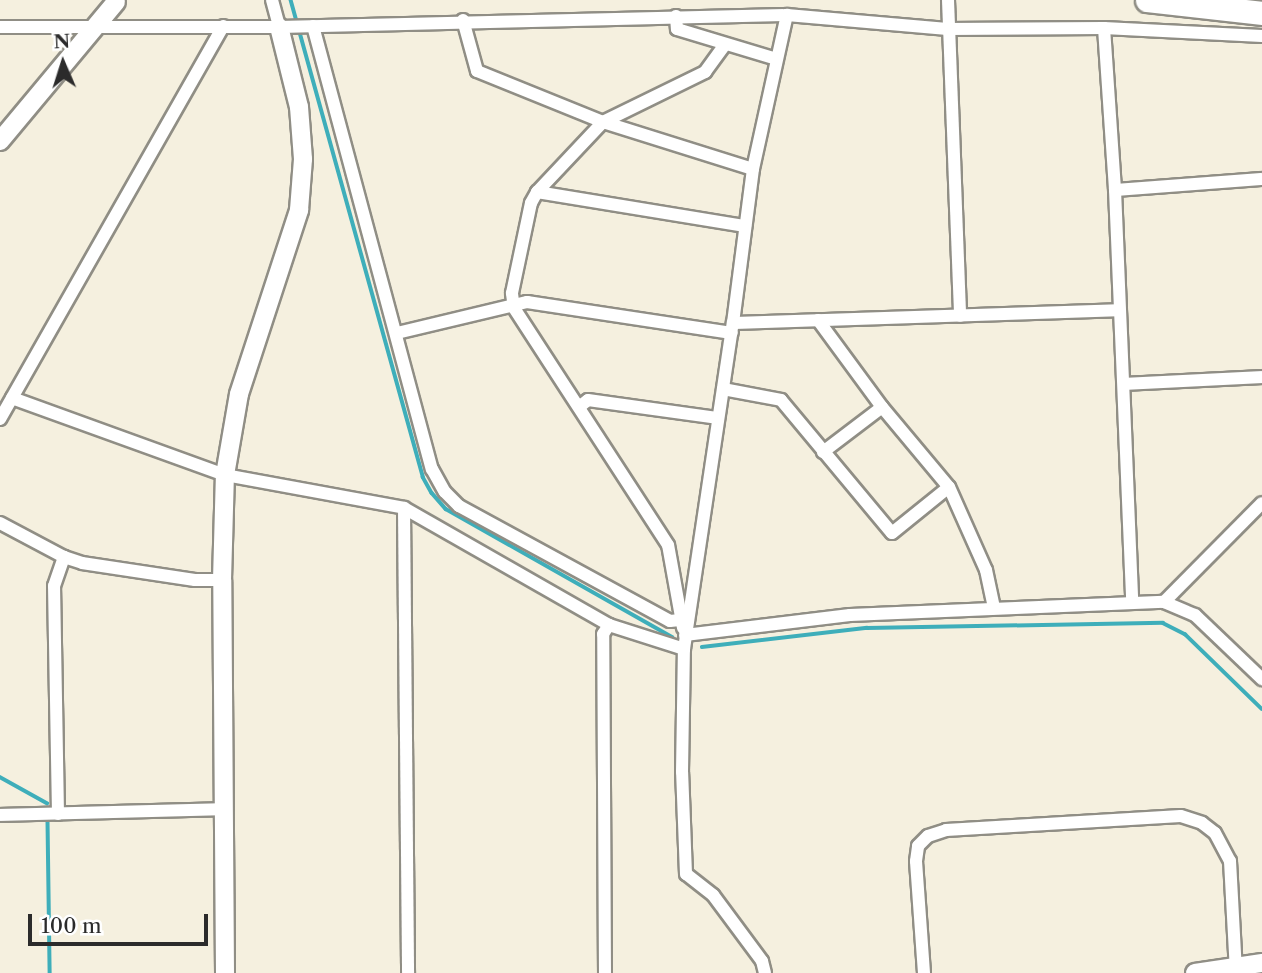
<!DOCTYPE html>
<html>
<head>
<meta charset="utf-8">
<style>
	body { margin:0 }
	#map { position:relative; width:1262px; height:973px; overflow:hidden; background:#f5f0df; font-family:"Libre Caslon Text",serif }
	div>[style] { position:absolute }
	.stream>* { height:3.5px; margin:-1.75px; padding:0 1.75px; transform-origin:1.75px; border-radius:1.75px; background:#3eaeba }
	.roads { filter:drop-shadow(2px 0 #908e85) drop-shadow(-2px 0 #908e85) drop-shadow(0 2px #908e85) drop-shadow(0 -2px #908e85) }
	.street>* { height:12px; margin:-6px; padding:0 6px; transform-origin:6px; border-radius:6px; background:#fff }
	.secondary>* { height:18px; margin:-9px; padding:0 9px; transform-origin:9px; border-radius:9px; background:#fff }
	.highway>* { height:23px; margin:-11.5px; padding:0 11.5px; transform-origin:11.5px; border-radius:11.5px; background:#fff }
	span { translate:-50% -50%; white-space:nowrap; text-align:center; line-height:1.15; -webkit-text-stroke:5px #fff; paint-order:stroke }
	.north { position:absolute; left:28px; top:28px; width:70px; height:70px; -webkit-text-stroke:5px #fff; paint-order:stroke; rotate:357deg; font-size:19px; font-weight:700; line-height:28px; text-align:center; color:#2b2b2b }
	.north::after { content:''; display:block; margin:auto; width:24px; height:32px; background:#2b2b2b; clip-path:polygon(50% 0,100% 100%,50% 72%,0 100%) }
	.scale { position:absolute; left:28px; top:914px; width:180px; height:32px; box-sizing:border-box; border:4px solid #2b2b2b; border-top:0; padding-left:9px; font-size:21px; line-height:24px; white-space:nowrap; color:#2b2b2b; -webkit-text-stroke:5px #fff; paint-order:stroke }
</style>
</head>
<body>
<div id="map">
	<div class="stream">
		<i style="left:291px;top:0;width:495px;rotate:74.5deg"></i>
		<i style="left:423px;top:477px;width:18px;rotate:61deg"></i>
		<i style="left:432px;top:493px;width:21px;rotate:49deg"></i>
		<i style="left:446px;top:509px;width:260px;rotate:29.5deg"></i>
		<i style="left:702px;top:647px;width:166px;rotate:-6.6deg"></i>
		<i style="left:867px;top:628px;width:296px;rotate:-1deg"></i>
		<i style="left:1163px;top:623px;width:25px;rotate:27deg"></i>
		<i style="left:1185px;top:634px;width:107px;rotate:44.2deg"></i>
		<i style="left:0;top:777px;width:54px;rotate:29deg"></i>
		<i style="left:48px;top:821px;width:152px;rotate:89.2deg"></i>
	</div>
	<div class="roads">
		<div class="street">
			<i style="left:272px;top:0;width:28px;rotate:75deg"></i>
			<i style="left:948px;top:0;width:316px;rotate:87.8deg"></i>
			<i style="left:676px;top:16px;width:13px;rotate:86deg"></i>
			<i style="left:677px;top:29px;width:104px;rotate:16.7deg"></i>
			<i style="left:463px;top:20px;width:53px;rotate:74.6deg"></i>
			<i style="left:477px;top:71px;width:136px;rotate:22deg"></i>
			<i style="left:603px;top:122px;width:157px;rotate:17.4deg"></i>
			<i style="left:313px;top:26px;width:459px;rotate:75deg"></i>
			<i style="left:432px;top:469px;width:26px;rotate:61deg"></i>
			<i style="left:445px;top:492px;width:20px;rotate:45deg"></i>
			<i style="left:459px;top:506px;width:240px;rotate:28.6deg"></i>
			<i style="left:670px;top:621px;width:10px;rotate:-6deg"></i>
			<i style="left:0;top:27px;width:279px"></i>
			<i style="left:279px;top:27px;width:508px;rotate:-1.35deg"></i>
			<i style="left:787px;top:15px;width:161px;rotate:5deg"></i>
			<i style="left:947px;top:29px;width:157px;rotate:-0.4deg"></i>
			<i style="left:1104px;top:28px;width:158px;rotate:2.9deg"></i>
			<i style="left:1104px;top:28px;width:162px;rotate:86.1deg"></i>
			<i style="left:1115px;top:190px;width:412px;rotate:87.6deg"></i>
			<i style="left:1115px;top:190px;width:147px;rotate:-4.3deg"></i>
			<i style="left:537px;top:192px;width:211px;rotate:9.3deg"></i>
			<i style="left:818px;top:320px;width:108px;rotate:53.7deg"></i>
			<i style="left:882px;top:407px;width:104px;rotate:50.1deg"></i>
			<i style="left:949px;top:487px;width:91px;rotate:66deg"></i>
			<i style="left:986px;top:570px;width:39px;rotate:78deg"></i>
			<i style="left:733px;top:323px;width:386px;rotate:-1.9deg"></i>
			<i style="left:397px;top:333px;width:134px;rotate:-13.4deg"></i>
			<i style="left:527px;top:302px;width:207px;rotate:8.6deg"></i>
			<i style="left:1124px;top:384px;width:138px;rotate:-2.9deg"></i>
			<i style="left:723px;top:389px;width:59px;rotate:10.7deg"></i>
			<i style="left:781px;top:400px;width:173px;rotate:50.2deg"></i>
			<i style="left:892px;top:533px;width:73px;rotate:-38.9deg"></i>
			<i style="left:12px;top:398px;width:226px;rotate:19.9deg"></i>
			<i style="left:225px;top:475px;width:182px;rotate:10.4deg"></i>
			<i style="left:404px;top:508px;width:236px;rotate:29.7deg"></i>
			<i style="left:609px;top:625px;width:79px;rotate:17.7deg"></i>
			<i style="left:579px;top:407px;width:11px;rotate:-38deg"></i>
			<i style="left:588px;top:400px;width:130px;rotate:7.9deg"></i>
			<i style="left:0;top:419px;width:452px;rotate:-60.4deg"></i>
			<i style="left:823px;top:452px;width:74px;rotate:-37.3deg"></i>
			<i style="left:404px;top:508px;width:465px;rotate:89.5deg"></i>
			<i style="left:0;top:523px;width:72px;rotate:28deg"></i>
			<i style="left:64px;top:557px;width:19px;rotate:18deg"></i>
			<i style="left:82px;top:563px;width:114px;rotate:8.6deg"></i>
			<i style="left:195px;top:580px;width:27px"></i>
			<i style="left:1164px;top:602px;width:139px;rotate:-45.3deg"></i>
			<i style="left:683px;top:628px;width:84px;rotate:-100.2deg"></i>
			<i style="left:668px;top:545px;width:283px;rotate:-123deg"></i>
			<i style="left:514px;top:308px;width:15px;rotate:-98deg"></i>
			<i style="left:512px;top:293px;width:92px;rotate:-78.1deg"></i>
			<i style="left:531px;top:203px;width:13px;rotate:-61deg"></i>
			<i style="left:537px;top:192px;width:96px;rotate:-46.7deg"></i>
			<i style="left:603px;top:122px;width:114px;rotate:-26.1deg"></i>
			<i style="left:705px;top:72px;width:32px;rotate:-54deg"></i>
			<i style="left:685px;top:635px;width:166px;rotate:-6.9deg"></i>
			<i style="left:850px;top:615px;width:314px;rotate:-2.4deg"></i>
			<i style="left:1164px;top:602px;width:34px;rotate:23deg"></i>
			<i style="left:1195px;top:615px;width:93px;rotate:43.7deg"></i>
			<i style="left:58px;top:814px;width:228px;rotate:-91deg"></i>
			<i style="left:54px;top:586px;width:31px;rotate:-71deg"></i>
			<i style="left:0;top:815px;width:223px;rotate:-1.5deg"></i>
			<i style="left:605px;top:973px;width:339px;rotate:-90.3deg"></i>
			<i style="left:603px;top:634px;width:11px;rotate:-56deg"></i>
			<i style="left:765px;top:973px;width:12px;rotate:-104deg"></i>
			<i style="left:762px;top:961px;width:82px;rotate:-126.6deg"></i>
			<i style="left:713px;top:895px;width:34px;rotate:-142deg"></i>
			<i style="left:686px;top:874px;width:102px;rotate:-92.2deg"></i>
			<i style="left:682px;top:772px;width:123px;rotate:-89.1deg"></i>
			<i style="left:684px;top:649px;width:330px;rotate:-81.5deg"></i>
			<i style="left:733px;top:323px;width:155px;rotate:-82.6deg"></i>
			<i style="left:753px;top:169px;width:158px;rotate:-77.6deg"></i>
			<i style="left:924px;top:973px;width:112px;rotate:-94.1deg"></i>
			<i style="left:916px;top:861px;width:15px;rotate:-82deg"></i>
			<i style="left:918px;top:846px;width:14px;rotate:-45deg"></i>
			<i style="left:928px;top:836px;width:19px;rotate:-18deg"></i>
			<i style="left:946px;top:830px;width:235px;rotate:-3.4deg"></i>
			<i style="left:1181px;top:816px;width:22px;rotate:18deg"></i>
			<i style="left:1202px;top:823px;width:16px;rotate:38deg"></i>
			<i style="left:1215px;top:833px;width:32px;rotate:62deg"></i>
			<i style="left:1230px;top:861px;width:112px;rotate:86.9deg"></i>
		</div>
		<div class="secondary">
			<i style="left:0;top:141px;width:181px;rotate:-50.2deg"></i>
			<i style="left:225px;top:973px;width:393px;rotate:-90.4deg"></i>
			<i style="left:222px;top:580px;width:105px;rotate:-88.4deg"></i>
			<i style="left:225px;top:475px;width:82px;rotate:-80.2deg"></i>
			<i style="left:239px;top:394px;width:194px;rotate:-71.9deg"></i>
			<i style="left:299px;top:210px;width:51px;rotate:-85.5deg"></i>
			<i style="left:303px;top:159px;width:52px;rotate:-94.4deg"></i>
			<i style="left:299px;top:107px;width:82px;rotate:-104deg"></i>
			<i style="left:1195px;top:973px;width:68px;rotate:-8.5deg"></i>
		</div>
		<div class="highway">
			<i style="left:1147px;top:0;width:116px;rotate:6.4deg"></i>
		</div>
	</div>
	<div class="north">N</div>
	<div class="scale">100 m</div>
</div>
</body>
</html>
